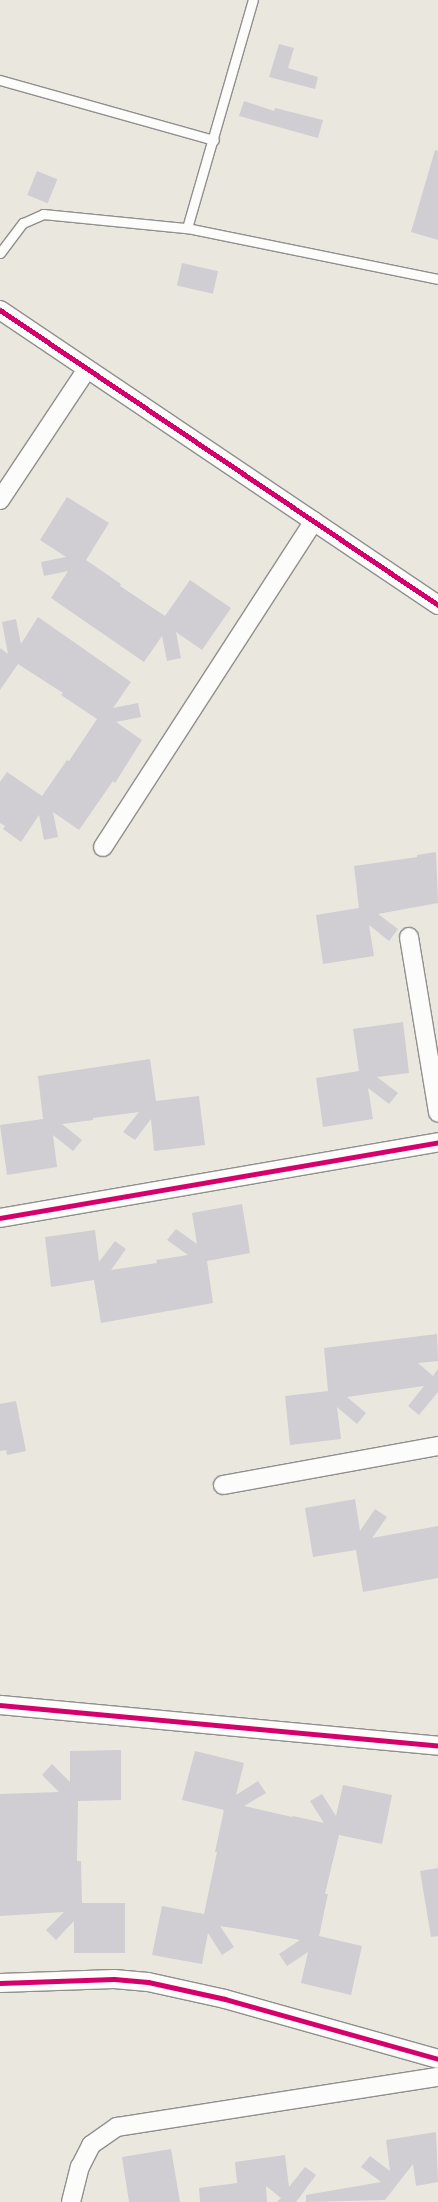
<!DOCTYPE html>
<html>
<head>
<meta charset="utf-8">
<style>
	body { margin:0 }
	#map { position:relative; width:438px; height:2202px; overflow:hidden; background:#eae8de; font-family:"Gochi Hand",sans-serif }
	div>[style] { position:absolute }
	.building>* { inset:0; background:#d0cdd3; transform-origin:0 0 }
	.roads { filter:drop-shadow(1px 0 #908f8e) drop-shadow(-1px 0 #908f8e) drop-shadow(0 1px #908f8e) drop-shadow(0 -1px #908f8e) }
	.lane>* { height:9px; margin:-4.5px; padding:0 4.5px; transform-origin:4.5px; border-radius:4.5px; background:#fcfcfa }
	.street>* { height:18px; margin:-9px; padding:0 9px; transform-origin:9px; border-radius:9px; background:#fcfcfa }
	.cycleway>* { height:5px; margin:-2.5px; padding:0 2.5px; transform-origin:2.5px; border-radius:2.5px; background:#d6006c }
	span { translate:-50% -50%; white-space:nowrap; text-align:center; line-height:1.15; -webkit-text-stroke:4px #f6f6f2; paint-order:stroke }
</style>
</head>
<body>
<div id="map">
	<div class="building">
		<i style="clip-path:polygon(279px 44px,294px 48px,288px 68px,318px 77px,315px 89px,269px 77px)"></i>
		<i style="clip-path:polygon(244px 101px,274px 111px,275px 108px,323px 120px,318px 138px,239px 116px)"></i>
		<i style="clip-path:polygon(435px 150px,438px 151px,438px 240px,411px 232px)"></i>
		<i style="left:37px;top:171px;width:22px;height:26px;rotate:22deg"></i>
		<i style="left:182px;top:263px;width:37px;height:23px;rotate:13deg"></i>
		<i style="clip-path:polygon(67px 497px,109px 523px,86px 560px,121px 584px,120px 586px,165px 616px,190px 580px,231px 608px,202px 650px,176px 632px,181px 658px,167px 661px,162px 636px,144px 662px,51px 598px,68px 571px,44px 576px,41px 562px,66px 557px,40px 540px)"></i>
		<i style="clip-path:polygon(38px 617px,131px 682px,113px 708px,138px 703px,141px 717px,116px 722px,142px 740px,115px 783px,113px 781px,79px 830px,53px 812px,58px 837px,44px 840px,39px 815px,21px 842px,3px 829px,5px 826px,0 823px,0 782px,7px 772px,42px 796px,67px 760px,69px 761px,97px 719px,61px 695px,63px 693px,18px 664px,0 690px,0 648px,8px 654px,2px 622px,16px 619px,21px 644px)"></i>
		<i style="clip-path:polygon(436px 852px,438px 903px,378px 914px,398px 929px,389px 941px,369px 925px,374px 956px,323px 964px,316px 915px,359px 908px,354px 866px,417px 857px,417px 855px)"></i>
		<i style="clip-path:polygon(403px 1022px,409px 1073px,377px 1077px,398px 1093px,389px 1104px,368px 1088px,373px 1119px,323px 1127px,316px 1078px,359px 1071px,353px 1029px)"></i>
		<i style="clip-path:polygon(150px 1059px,156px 1101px,199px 1096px,205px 1145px,154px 1151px,151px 1119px,135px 1140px,123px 1132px,139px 1112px,93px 1118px,93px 1120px,62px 1124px,82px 1140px,73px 1151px,53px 1135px,57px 1167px,7px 1175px,0 1125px,43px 1119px,38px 1076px)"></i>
		<i style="clip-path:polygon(242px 1204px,250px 1253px,207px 1261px,213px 1303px,101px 1323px,94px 1280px,51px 1287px,45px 1237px,95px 1230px,99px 1262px,115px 1241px,126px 1249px,111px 1270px,157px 1263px,156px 1260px,188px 1255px,167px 1240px,176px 1229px,197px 1244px,192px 1213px)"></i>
		<i style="clip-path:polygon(437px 1334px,438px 1361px,418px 1363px,433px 1376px,438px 1369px,438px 1392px,419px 1415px,408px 1406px,424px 1386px,347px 1397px,366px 1413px,357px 1424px,337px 1407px,341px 1439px,290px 1445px,285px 1396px,328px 1391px,324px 1348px)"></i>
		<i style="clip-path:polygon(16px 1401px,26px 1451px,7px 1455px,6px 1450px,0 1451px,0 1404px)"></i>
		<i style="clip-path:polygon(355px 1499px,360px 1531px,375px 1509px,387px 1517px,372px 1538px,438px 1526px,438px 1578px,363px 1592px,356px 1550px,313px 1557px,305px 1508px)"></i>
		<i style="clip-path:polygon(121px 1750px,121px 1800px,78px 1801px,77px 1861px,81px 1861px,82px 1903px,125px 1903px,125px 1953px,74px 1953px,74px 1921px,56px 1940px,46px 1930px,64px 1912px,0 1916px,0 1794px,59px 1792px,42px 1775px,52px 1764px,70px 1782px,70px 1751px)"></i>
		<i style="clip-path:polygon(195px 1751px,244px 1763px,236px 1795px,258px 1781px,266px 1793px,244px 1806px,292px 1817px,293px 1816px,324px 1823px,310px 1801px,322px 1794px,336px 1816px,343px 1785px,392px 1795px,382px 1844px,339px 1835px,325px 1894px,328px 1894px,319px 1936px,362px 1946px,351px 1995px,301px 1983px,308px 1952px,287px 1966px,279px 1954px,300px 1940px,252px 1931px,220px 1926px,234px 1947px,222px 1955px,208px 1933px,202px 1964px,152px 1955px,162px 1906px,204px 1914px,217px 1852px,215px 1852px,224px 1810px,182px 1800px)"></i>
		<i style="clip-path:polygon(438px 1868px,438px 1936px,431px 1937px,420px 1871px)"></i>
		<i style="clip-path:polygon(436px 2132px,438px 2182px,416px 2186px,413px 2164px,385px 2200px,306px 2202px,306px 2195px,381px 2182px,361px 2167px,370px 2156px,390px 2171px,386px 2140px)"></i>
		<i style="clip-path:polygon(171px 2149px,180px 2202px,129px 2202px,122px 2157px)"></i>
		<i style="clip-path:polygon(285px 2155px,289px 2187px,305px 2167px,316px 2175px,296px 2202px,277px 2202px,281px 2198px,266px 2186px,267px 2202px,200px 2202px,199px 2188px,237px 2183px,235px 2162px)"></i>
	</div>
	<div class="roads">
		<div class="lane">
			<i style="left:0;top:80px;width:222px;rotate:15.7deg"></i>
			<i style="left:187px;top:228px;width:256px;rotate:11.5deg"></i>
			<i style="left:0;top:253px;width:38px;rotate:-53deg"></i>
			<i style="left:23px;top:223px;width:22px;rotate:-24deg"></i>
			<i style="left:43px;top:214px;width:145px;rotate:5.6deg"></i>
			<i style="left:187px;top:228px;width:237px;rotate:-73.9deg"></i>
		</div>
		<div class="street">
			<i style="left:0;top:310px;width:528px;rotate:33.96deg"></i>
			<i style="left:0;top:500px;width:157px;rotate:-56.4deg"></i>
			<i style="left:103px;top:847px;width:388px;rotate:-57.1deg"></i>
			<i style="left:409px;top:937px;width:178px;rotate:80.6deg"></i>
			<i style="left:0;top:1218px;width:445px;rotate:-9.8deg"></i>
			<i style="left:223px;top:1485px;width:219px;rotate:-10.3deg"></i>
			<i style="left:0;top:1705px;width:440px;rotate:5.3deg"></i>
			<i style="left:0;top:1983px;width:114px;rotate:-2deg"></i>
			<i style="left:114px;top:1979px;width:34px;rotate:5deg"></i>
			<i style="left:148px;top:1982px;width:79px;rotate:12.4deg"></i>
			<i style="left:225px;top:1999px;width:221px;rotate:15.7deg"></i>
			<i style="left:71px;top:2202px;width:36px;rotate:-76deg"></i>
			<i style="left:80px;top:2167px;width:25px;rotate:-63deg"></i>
			<i style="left:91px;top:2145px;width:32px;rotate:-35deg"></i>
			<i style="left:117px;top:2127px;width:325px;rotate:-8.9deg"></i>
		</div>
	</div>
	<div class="cycleway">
		<i style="left:0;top:310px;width:528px;rotate:33.96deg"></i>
		<i style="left:0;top:1218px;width:445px;rotate:-9.8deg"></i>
		<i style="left:0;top:1705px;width:440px;rotate:5.3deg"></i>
		<i style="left:0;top:1983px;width:114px;rotate:-2deg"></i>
		<i style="left:114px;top:1979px;width:34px;rotate:5deg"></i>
		<i style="left:148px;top:1982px;width:79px;rotate:12.4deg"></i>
		<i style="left:225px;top:1999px;width:221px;rotate:15.7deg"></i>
	</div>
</div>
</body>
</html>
